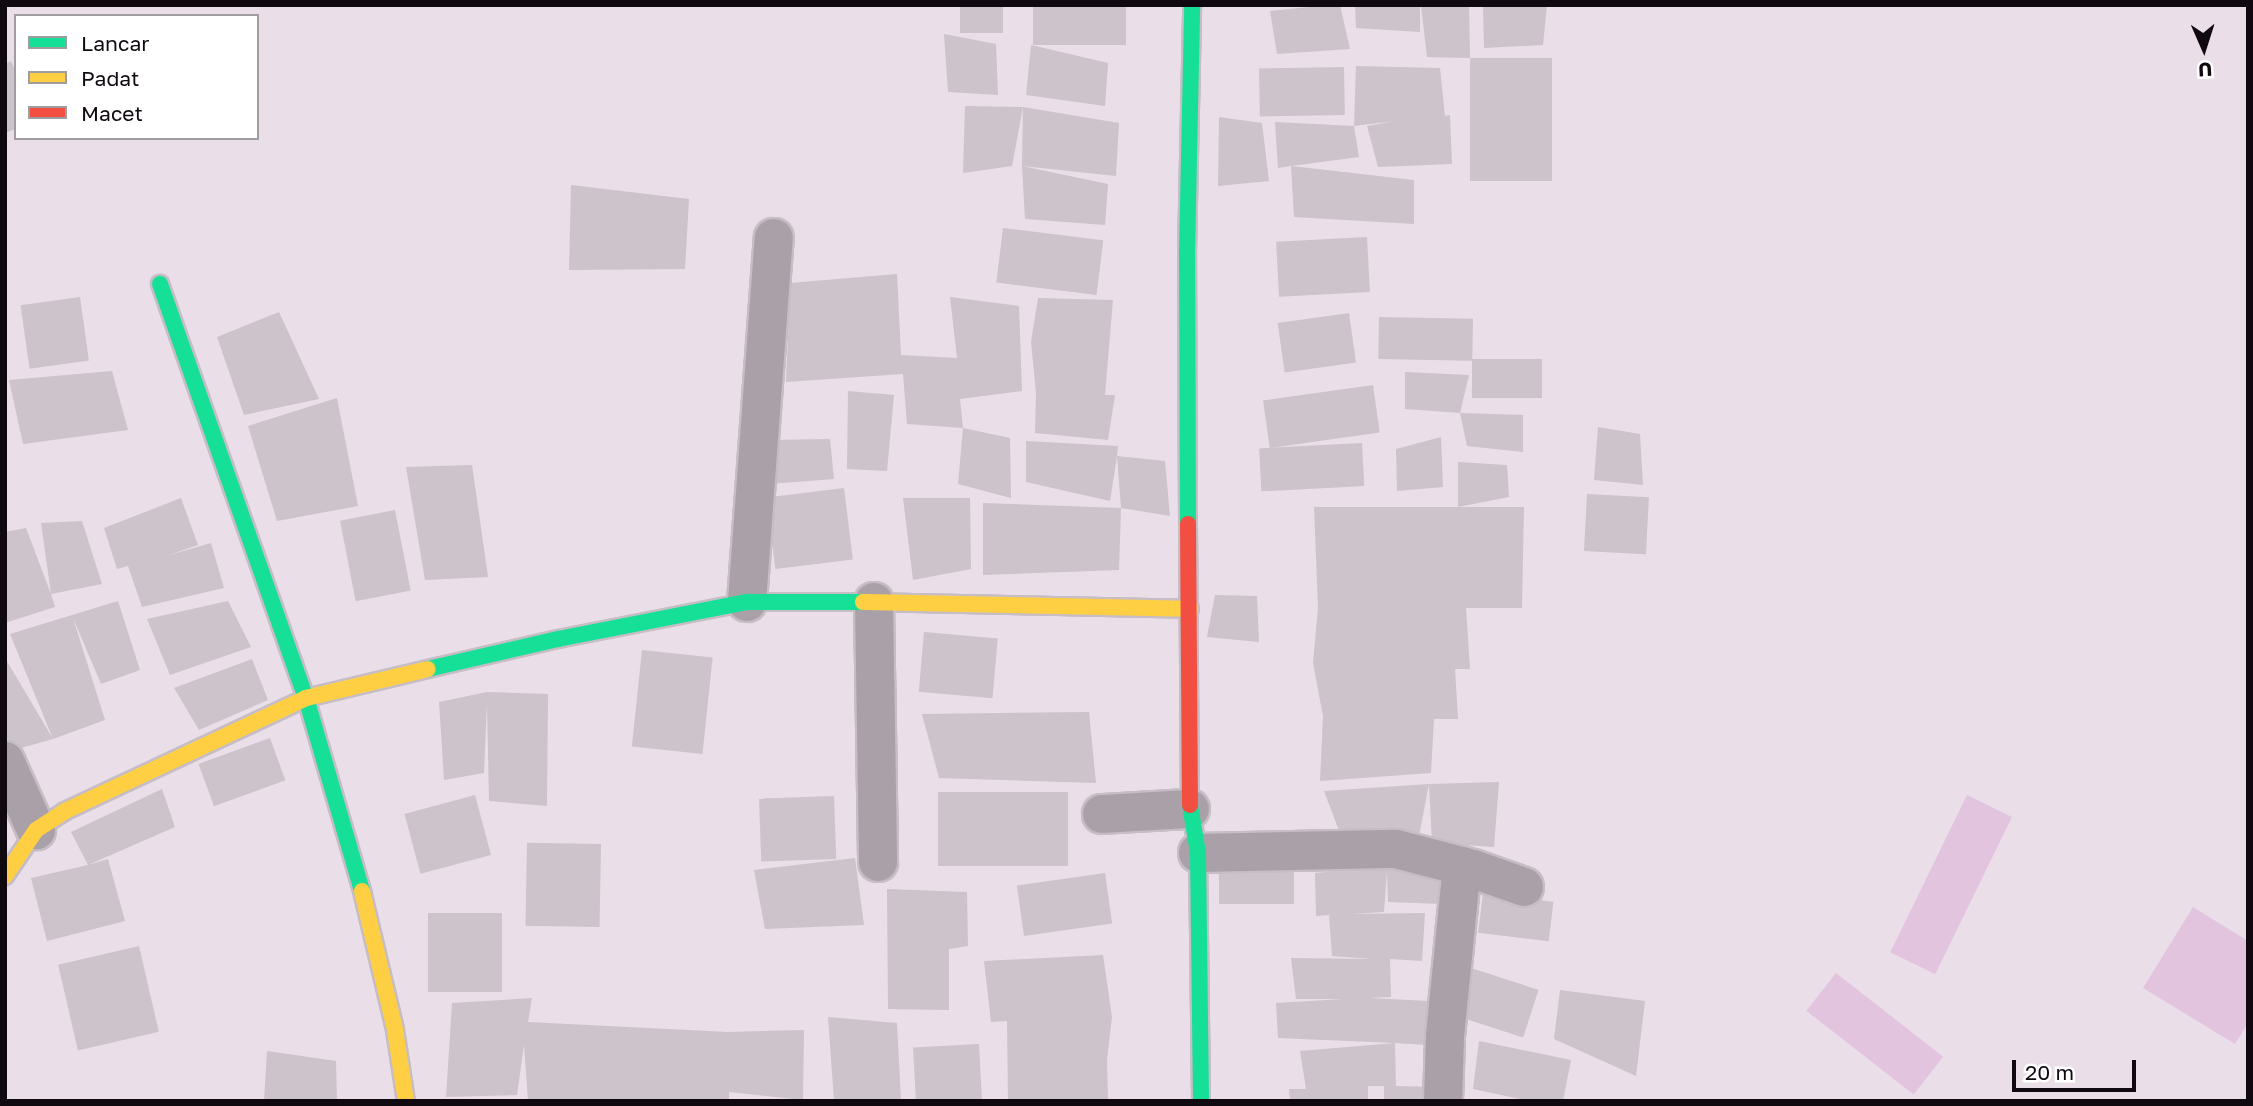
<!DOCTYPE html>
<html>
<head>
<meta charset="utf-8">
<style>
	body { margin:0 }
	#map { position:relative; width:2253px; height:1106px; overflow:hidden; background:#eadee8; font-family:"Golos Text",sans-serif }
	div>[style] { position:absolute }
	.green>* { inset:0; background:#e3c4df; transform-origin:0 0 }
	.building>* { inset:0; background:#ccc3cb; transform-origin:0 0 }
	.roads { filter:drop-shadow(2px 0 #c6bdc5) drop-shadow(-2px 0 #c6bdc5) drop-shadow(0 2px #c6bdc5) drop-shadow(0 -2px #c6bdc5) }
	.street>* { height:38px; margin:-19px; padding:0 19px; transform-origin:19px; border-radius:19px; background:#a9a1a7 }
	.fast>* { height:16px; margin:-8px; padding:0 8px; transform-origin:8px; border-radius:8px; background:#16e098 }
	.slow>* { height:16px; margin:-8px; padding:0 8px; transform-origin:8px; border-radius:8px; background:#ffcf43 }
	.jam>* { height:16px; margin:-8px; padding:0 8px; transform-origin:8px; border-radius:8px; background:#f24e42 }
	span { translate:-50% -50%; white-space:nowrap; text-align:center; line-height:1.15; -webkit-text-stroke:5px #fff; paint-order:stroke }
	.frame { position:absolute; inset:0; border:7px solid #100a10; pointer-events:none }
	.legend { position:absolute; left:14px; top:14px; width:245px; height:126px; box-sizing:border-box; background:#fff; border:2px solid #9f9d9f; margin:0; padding:9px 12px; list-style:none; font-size:21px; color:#100a10 }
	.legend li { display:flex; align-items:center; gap:14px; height:35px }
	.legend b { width:35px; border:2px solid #9f9d9f }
	.north { position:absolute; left:2169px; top:14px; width:70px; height:70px; -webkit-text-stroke:5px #fff; paint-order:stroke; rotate:177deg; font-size:19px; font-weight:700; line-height:28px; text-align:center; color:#100a10 }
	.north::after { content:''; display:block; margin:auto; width:24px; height:32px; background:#100a10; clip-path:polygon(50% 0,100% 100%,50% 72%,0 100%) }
	.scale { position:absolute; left:2012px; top:1060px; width:124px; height:32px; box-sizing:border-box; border:4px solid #100a10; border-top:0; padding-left:9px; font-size:21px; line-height:24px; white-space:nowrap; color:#100a10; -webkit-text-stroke:5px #fff; paint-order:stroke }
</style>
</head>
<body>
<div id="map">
	<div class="green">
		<i style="left:1967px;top:795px;width:50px;height:175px;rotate:26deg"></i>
		<i style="clip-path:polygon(2193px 907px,2248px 941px,2248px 1023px,2235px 1044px,2143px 988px)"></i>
		<i style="left:1836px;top:973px;width:136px;height:48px;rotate:38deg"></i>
	</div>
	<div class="building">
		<i style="left:960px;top:5px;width:43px;height:28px"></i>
		<i style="left:1033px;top:5px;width:93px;height:40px"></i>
		<i style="clip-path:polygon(1329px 5px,1340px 5px,1350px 49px,1277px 54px,1270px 11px)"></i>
		<i style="clip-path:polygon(1355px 5px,1420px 5px,1420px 32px,1356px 28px)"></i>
		<i style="clip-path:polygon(1421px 5px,1469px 5px,1470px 58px,1427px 57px)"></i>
		<i style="clip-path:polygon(1483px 5px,1547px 5px,1543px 45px,1484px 48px)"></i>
		<i style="clip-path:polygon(944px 34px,996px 44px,998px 95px,948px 92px)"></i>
		<i style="clip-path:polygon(1031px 45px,1108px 63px,1105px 106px,1026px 95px)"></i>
		<i style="left:1470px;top:58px;width:82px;height:123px"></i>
		<i style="clip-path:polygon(11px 61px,16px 73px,16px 129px,5px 133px,5px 64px)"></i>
		<i style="clip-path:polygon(1356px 66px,1440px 68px,1445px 116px,1450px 115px,1452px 164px,1378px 167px,1367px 126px,1395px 121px,1354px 126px,1359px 157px,1291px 166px,1414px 180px,1414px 224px,1294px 217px,1291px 166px,1278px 168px,1275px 122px,1354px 126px)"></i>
		<i style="left:1344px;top:67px;width:48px;height:85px;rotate:89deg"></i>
		<i style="clip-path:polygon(965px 106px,1023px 107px,1119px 123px,1116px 176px,1022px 166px,1108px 184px,1105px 225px,1025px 219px,1022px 166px,1023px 107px,1012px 166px,963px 173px)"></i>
		<i style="clip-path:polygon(1219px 117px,1262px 123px,1269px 181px,1218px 186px)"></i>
		<i style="clip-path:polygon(571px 185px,689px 199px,685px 269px,569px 270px)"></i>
		<i style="left:1003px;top:228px;width:101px;height:55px;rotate:7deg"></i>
		<i style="left:1367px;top:237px;width:55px;height:91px;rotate:87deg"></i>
		<i style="clip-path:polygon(897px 274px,901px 355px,957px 358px,950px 297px,1019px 306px,1022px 391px,960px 399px,963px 428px,907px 424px,903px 374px,786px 382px,790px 283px)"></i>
		<i style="left:80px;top:297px;width:64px;height:60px;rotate:82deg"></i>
		<i style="clip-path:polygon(1038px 298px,1113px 300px,1105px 395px,1115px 395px,1108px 440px,1035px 433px,1036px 393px,1031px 342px)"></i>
		<i style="clip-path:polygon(279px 312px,319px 399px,244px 415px,217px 337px)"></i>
		<i style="left:1349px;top:313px;width:50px;height:72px;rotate:82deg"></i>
		<i style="left:1379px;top:317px;width:94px;height:42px;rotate:1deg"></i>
		<i style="left:1472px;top:359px;width:70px;height:39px"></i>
		<i style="clip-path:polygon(112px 371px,128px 430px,23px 444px,9px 380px)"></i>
		<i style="clip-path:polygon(1405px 372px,1469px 375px,1460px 413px,1405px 409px)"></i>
		<i style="left:1373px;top:385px;width:48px;height:111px;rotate:82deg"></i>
		<i style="clip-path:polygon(848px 391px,894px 395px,887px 471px,847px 469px)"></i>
		<i style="clip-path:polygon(337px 398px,358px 506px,277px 521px,248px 426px)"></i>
		<i style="clip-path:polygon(1460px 413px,1523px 415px,1523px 452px,1467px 446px)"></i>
		<i style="clip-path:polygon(1598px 427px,1640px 434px,1643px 485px,1594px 480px)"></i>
		<i style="clip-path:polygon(963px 428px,1010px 438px,1011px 498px,958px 484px)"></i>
		<i style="clip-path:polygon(1441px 437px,1443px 487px,1397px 491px,1396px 449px)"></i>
		<i style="clip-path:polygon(830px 439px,834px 479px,769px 484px,769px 440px)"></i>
		<i style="clip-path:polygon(1026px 441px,1118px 446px,1117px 456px,1165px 461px,1170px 516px,1121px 508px,1117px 456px,1110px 501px,1026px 482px)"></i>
		<i style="left:1362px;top:443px;width:43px;height:103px;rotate:87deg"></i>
		<i style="clip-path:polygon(1458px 462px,1507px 465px,1509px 497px,1458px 507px)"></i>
		<i style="clip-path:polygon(472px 465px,488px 577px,425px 580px,406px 467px)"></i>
		<i style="left:844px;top:488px;width:72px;height:78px;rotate:83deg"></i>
		<i style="left:1587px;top:494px;width:62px;height:57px;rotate:3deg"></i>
		<i style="clip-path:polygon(181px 498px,198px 545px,166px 556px,211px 543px,224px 588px,142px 607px,128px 566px,117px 569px,104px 528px)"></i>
		<i style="clip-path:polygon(903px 498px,970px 498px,971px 569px,913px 580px)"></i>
		<i style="clip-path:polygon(983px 503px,1121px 508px,1119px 570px,983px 575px)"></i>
		<i style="clip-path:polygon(1314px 507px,1524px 507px,1522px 608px,1466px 608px,1470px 669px,1455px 669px,1458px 719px,1434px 719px,1431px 773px,1320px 781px,1323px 716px,1313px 663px,1318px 608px)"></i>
		<i style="left:395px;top:510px;width:82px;height:56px;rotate:79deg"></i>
		<i style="clip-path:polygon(82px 521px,102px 584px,51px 594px,55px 607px,5px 623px,5px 532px,26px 528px,51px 594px,41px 523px)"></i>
		<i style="clip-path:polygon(1215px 595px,1257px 596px,1259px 642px,1207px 637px)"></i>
		<i style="clip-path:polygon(118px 601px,140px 670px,101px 684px,73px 618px,105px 720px,53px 739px,10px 634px)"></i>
		<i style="clip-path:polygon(228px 601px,251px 647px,170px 675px,147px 619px)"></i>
		<i style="left:924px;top:632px;width:74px;height:60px;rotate:5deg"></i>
		<i style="left:642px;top:650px;width:71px;height:97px;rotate:6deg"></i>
		<i style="clip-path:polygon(5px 658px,53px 739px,14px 750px,5px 735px)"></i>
		<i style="clip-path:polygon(252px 659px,268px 700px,199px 730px,174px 688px)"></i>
		<i style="clip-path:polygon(487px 692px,548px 694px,547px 806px,489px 801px,487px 704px,484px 773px,444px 780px,439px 702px)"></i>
		<i style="clip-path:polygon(1089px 712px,1096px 783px,939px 778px,922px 714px)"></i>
		<i style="left:270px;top:738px;width:45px;height:76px;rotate:70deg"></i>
		<i style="clip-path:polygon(1499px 782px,1494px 847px,1432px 843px,1429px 784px)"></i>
		<i style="clip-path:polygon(1429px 784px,1419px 836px,1341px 836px,1324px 791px)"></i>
		<i style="clip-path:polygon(162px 789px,175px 827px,88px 865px,108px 859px,125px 921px,47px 941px,31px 878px,88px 865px,71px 832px)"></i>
		<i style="left:938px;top:792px;width:130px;height:74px"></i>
		<i style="left:475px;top:795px;width:62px;height:73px;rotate:75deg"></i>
		<i style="left:834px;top:796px;width:63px;height:75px;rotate:88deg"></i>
		<i style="left:601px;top:844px;width:83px;height:74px;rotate:91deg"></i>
		<i style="clip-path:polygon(855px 858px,864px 925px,765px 929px,754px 870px)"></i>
		<i style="left:1219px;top:863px;width:75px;height:41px"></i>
		<i style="clip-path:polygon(1387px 866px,1446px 876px,1442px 904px,1388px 902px,1387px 871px,1384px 912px,1351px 914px,1425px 913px,1422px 961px,1390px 959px,1391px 997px,1369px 998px,1429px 1001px,1427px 1045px,1395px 1043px,1396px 1086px,1432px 1087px,1432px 1101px,1384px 1101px,1384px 1086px,1368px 1086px,1368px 1101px,1290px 1101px,1289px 1089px,1306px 1089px,1300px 1051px,1395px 1043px,1278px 1038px,1276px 1003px,1344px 999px,1296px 999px,1291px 958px,1373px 959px,1332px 956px,1329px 915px,1316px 916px,1315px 873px)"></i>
		<i style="left:1105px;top:873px;width:51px;height:89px;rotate:82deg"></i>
		<i style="clip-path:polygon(887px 889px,967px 892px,968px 946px,949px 949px,949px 1010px,888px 1009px)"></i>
		<i style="left:1483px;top:893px;width:71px;height:40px;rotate:7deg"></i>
		<i style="left:428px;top:913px;width:74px;height:79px"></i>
		<i style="left:139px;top:946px;width:88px;height:83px;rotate:77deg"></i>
		<i style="clip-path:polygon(1103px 955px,1112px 1017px,1107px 1059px,1108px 1101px,1008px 1101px,1007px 1021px,991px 1022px,984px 961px)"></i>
		<i style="left:1471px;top:968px;width:71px;height:50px;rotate:18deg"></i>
		<i style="clip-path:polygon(1560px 990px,1645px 1001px,1636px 1076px,1554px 1039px)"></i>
		<i style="clip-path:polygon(532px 998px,528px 1022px,728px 1032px,804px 1030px,803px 1100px,729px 1092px,729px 1101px,528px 1101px,524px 1045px,517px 1095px,446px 1097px,452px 1003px)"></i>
		<i style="clip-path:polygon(828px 1017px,897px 1023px,901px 1100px,834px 1101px)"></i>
		<i style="clip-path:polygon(1479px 1041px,1571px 1060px,1563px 1101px,1530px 1101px,1473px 1089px)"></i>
		<i style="left:979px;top:1044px;width:57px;height:66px;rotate:87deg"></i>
		<i style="clip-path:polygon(267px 1051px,336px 1061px,337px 1101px,264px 1101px)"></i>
	</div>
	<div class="roads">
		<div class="street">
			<i style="left:747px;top:602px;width:365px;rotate:-85.8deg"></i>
			<i style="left:874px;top:602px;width:260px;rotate:89.1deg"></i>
			<i style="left:5px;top:761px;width:76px;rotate:65.8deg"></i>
			<i style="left:1102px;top:814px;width:88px;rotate:-3.3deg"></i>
			<i style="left:1198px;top:853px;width:198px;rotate:-1.2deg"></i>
			<i style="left:1396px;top:849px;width:80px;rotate:14.6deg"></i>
			<i style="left:1473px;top:869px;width:54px;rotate:19.4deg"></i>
			<i style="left:1443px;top:1101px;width:65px;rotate:-88.2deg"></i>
			<i style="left:1445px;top:1036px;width:171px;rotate:-84.3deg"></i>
		</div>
		<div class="fast">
			<i style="left:160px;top:284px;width:439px;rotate:70.6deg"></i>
			<i style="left:306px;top:698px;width:201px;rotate:73.8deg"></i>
			<i style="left:1188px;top:524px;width:271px;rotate:-90.2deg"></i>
			<i style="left:1187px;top:253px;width:248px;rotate:-88.8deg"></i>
			<i style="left:428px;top:669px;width:133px;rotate:-13deg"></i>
			<i style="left:558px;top:639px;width:193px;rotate:-11.1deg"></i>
			<i style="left:747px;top:602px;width:116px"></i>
			<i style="left:1190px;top:805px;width:49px;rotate:80.5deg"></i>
			<i style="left:1198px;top:853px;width:248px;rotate:89.3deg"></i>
		</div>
		<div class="slow">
			<i style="left:863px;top:602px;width:327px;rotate:1.2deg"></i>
			<i style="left:5px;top:876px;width:55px;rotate:-56deg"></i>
			<i style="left:36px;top:830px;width:35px;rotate:-33deg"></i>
			<i style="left:65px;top:811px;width:266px;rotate:-25.1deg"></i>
			<i style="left:306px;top:698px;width:125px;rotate:-13.4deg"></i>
			<i style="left:362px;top:891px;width:143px;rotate:76.6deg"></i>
			<i style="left:395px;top:1030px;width:72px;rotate:81.2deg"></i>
		</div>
		<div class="jam">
			<i style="left:1188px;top:524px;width:281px;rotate:89.6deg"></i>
		</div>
	</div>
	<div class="frame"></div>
	<ul class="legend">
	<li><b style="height:9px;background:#16e098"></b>Lancar</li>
	<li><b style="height:9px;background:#ffcf43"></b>Padat</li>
	<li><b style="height:9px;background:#f24e42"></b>Macet</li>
	</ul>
	<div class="north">U</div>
	<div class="scale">20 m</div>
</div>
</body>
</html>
